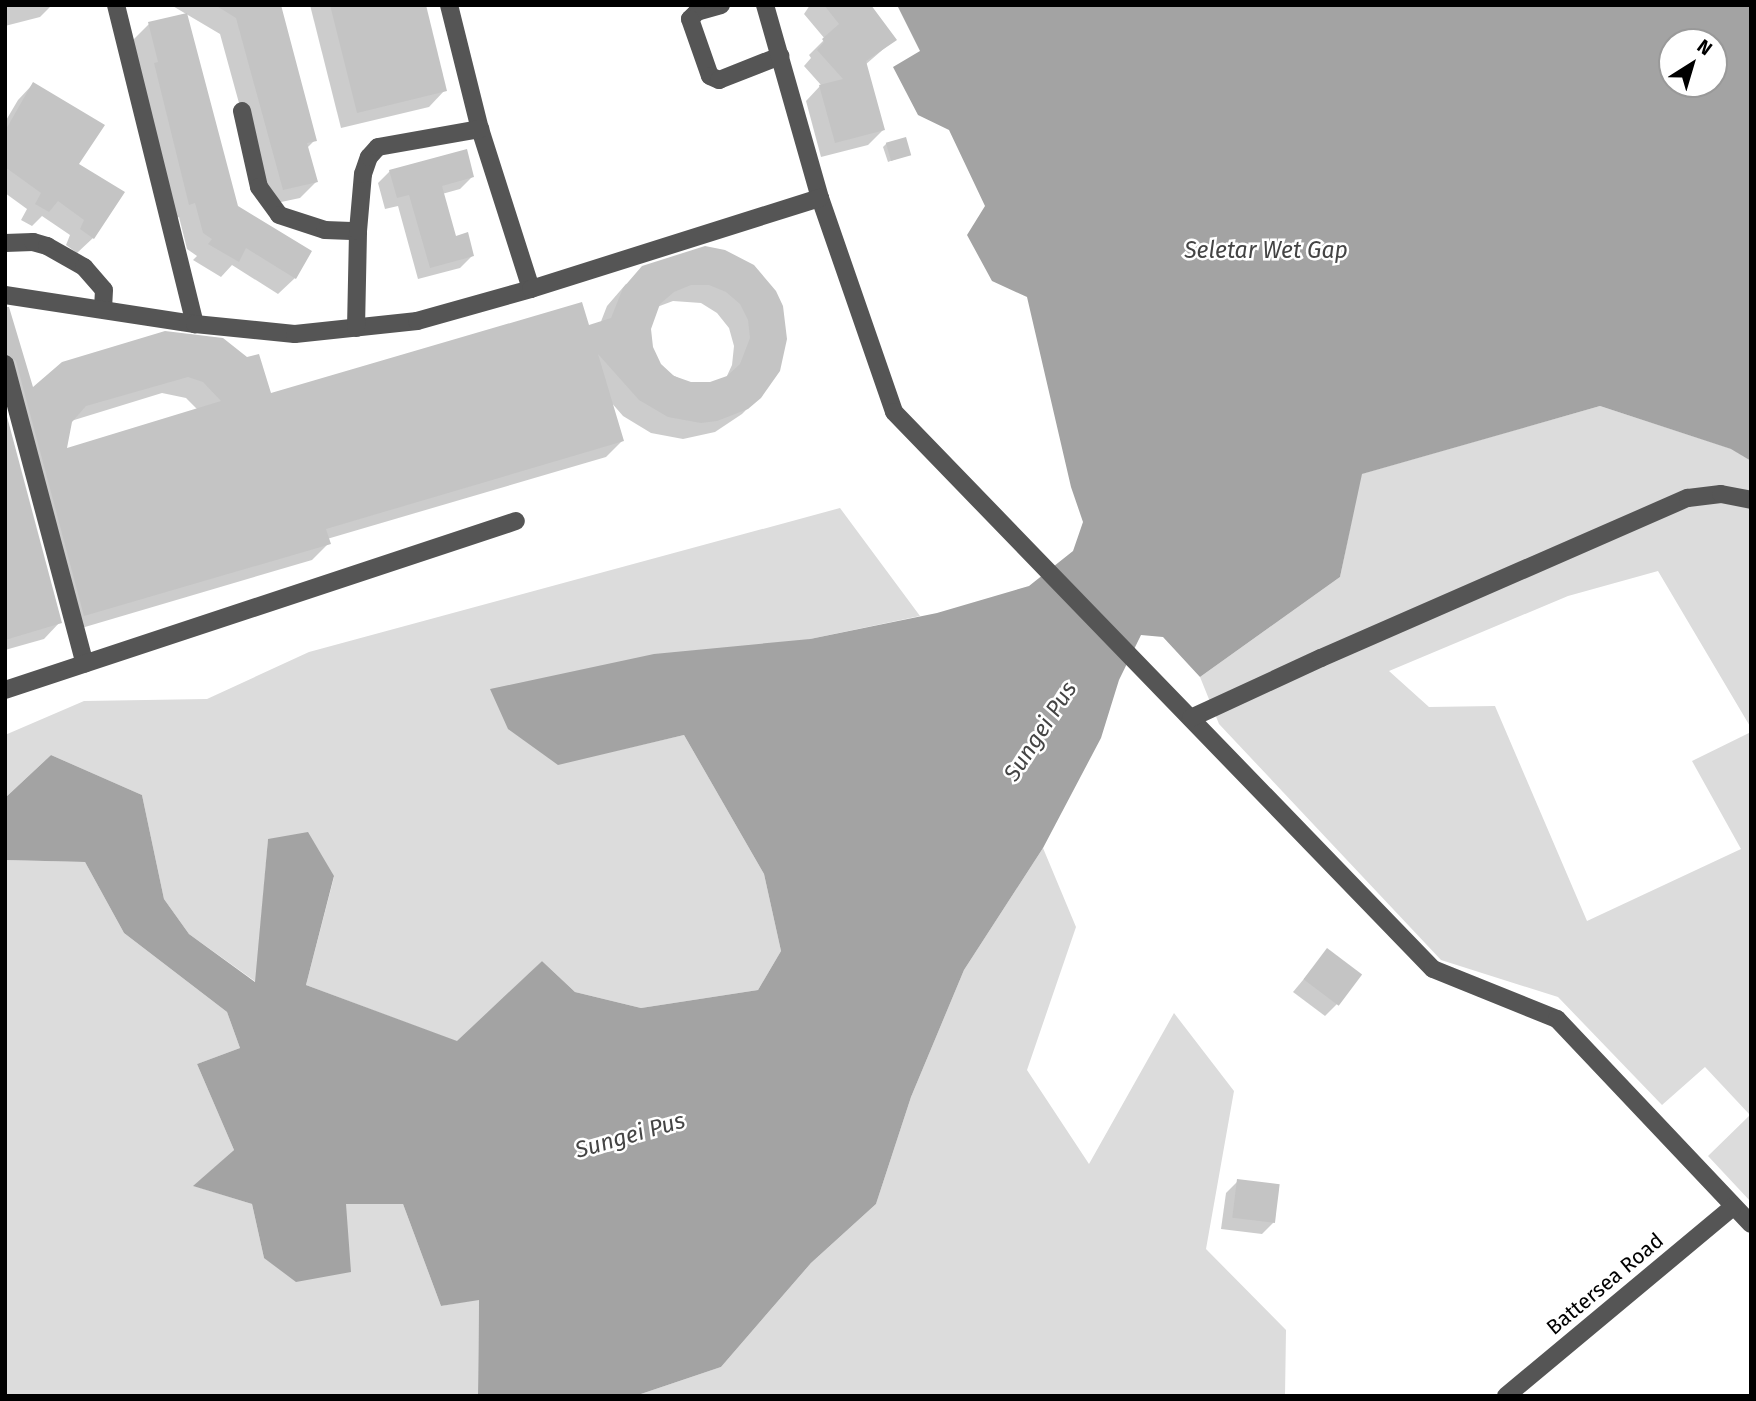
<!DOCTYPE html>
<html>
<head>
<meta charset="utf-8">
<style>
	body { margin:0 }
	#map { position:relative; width:1756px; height:1401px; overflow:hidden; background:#fff; font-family:"Fira Sans",sans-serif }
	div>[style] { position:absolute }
	.green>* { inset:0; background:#dcdcdc }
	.water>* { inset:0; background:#a3a3a3 }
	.shadow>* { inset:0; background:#0003 }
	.building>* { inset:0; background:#c4c4c4; transform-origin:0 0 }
	.minor>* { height:18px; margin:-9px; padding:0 9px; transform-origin:9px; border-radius:9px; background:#555 }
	span { translate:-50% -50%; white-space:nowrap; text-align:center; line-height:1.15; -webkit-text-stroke:5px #fff; paint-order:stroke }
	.street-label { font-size:21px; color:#000 }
	.water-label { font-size:23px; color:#444; font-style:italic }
	.frame { position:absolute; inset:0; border:7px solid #000; pointer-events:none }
	.north { position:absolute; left:1658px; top:28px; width:70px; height:70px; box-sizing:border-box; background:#fff; border:2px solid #999; border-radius:50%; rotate:37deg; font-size:19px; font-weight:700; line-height:28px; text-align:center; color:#000 }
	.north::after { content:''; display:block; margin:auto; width:24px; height:32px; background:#000; clip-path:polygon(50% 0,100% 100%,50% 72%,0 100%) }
</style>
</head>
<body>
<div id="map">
	<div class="green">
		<i style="clip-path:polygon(1600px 406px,1732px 449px,1751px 461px,1751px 728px,1658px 571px,1568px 596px,1389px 671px,1429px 707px,1495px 706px,1587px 921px,1741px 849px,1692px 761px,1751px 732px,1751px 1202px,1708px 1156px,1750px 1115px,1705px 1067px,1662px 1105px,1558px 997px,1441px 960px,1219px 724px,1200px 677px,1340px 577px,1361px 474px)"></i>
		<i style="clip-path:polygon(840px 508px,920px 616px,810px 639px,558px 764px,684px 735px,764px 874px,781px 951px,758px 990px,641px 1008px,575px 992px,542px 961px,458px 1042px,306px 985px,334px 877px,268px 839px,256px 982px,189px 934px,164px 899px,142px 795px,51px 755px,5px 798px,5px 735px,84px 701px,207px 699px,309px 652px)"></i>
		<i style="clip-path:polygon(1043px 848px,1076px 927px,1027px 1070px,1089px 1164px,1174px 1013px,1234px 1091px,1206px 1249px,1286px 1330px,1285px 1396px,635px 1396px,721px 1367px,811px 1263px,876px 1204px,911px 1097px,964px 970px)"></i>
		<i style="clip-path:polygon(5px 860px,85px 862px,124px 933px,227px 1012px,240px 1048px,197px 1064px,234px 1150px,194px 1186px,252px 1204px,264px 1258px,346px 1203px,403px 1204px,441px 1306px,479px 1299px,478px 1396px,5px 1396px)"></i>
	</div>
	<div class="water">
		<i style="clip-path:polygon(evenodd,897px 5px,1751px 5px,1751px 461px,1731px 449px,1600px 406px,1362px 474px,1340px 577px,1200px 677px,1163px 637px,1141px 635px,1119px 680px,1101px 738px,1043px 848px,964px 970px,911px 1097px,876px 1204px,811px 1263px,721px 1367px,635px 1396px,478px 1396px,479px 1300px,441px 1306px,403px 1204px,346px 1204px,351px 1272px,296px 1282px,264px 1258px,252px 1204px,193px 1186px,234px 1150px,197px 1064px,240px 1048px,227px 1012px,124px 933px,85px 862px,5px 860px,5px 798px,51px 755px,142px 795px,164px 899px,189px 934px,255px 982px,268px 839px,308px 832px,334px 876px,306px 985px,457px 1041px,542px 961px,575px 992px,641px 1008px,758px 990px,781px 951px,764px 874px,684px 735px,558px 765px,508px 729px,490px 689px,654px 654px,810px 639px,937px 613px,1029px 586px,1073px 551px,1083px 522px,1071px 487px,1027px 297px,992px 281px,967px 235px,985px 206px,949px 130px,918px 115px,893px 67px,920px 51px,897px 5px,1672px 42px,1714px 42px,1714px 84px,1672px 84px,1672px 42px)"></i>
	</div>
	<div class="shadow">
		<i style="clip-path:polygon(5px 5px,52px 5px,40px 17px,5px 26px)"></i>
		<i style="clip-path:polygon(171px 5px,279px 5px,315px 140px,307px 148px,316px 182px,300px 198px,267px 205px,220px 34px)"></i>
		<i style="clip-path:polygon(310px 5px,424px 5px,445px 90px,429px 107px,341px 128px)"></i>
		<i style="clip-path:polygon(810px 5px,868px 5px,895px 39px,865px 65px,883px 130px,868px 145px,821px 157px,806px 101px,821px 85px,804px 66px,811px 58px,809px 55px,825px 39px,804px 14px)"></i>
		<i style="clip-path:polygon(149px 24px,236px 207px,295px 278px,278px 294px,232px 265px,221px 277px,193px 260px,197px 256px,187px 249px,179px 217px,173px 220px,133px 40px)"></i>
		<i style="clip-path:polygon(33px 84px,76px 165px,122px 193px,93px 238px,77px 253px,66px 245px,70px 235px,42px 216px,32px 226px,21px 220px,27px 209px,5px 193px,5px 122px,18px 100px)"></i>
		<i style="clip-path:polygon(887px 143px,909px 154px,888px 162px,883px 147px)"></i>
		<i style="clip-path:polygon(390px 171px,472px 177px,460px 189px,442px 194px,454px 238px,472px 256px,460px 268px,418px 279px,398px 206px,385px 209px,378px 183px)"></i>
		<i style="clip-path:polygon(evenodd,753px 267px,759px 397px,742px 414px,715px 432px,683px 439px,651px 433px,623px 416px,610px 401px,622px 441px,606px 457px,327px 539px,329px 543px,312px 560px,68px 632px,5px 396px,5px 319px,32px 390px,166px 333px,270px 396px,588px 327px,600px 324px,607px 306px,626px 284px,753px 267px,673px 301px,701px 303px,717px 313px,729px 328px,734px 346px,732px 365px,726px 378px,710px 384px,691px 384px,666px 372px,654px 357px,649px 338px,651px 320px,657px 307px,673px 301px,753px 267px,162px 393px,186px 398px,198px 410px,64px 451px,71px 421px,162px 393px)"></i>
		<i style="clip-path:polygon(5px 416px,60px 622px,44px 639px,5px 650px)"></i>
		<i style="clip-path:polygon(1328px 950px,1337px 1004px,1325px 1016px,1293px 992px)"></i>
		<i style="clip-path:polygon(1238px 1181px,1274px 1222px,1262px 1234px,1221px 1229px,1226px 1193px)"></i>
	</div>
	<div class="building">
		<i style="clip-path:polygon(215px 5px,281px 5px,317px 141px,307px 143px,318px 182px,283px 190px,236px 18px)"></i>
		<i style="clip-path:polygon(330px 5px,426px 5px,447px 91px,357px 113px)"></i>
		<i style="clip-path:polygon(824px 5px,871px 5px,897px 40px,866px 61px,885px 130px,835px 143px,819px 85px,843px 79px,817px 50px,824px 42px,822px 39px,839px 24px)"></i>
		<i style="clip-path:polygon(187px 13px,238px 206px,312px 251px,296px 279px,246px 248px,239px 262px,208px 244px,212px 239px,203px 233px,195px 203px,189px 205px,154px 63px,158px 62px,148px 22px)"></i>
		<i style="clip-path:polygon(33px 82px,105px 125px,79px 164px,125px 192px,94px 239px,80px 229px,84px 220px,58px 201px,49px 212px,35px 204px,41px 193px,5px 167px,5px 131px)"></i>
		<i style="left:906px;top:137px;width:19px;height:21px;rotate:74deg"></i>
		<i style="clip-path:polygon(467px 149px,474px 177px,442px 186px,456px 236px,468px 232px,474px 256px,430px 268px,409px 195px,397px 198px,389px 170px)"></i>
		<i style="clip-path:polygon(evenodd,705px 246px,725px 250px,754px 265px,776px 291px,783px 306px,787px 339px,780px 371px,761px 398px,748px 409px,717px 421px,701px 423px,668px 417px,639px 400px,598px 354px,624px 441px,326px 529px,331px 544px,84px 616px,16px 361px,5px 353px,5px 307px,9px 307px,33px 387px,62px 362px,165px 331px,223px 338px,247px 357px,259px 354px,271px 393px,582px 302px,589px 325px,611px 318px,623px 288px,642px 266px,705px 246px,691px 285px,709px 285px,726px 292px,740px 304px,748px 320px,750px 338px,740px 364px,727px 376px,710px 382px,691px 382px,674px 376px,661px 364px,653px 347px,651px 329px,660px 304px,674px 292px,691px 285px,705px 246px,188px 377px,203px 382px,221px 401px,67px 448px,72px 422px,86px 406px,188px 377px)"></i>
		<i style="clip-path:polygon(5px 409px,62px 623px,5px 640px)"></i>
		<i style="left:1327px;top:948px;width:44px;height:39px;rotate:37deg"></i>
		<i style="left:1237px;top:1179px;width:43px;height:39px;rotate:7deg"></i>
	</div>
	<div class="minor">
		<i style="left:116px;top:5px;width:329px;rotate:76.1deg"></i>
		<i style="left:449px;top:5px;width:128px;rotate:76deg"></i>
		<i style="left:480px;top:129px;width:168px;rotate:72.3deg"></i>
		<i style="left:721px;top:5px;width:25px;rotate:164deg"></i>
		<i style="left:697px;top:12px;width:10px;rotate:135deg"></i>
		<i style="left:690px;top:19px;width:60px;rotate:70.7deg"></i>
		<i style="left:710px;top:76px;width:10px;rotate:24deg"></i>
		<i style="left:719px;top:80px;width:66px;rotate:-21.5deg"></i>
		<i style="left:765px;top:5px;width:201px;rotate:74.1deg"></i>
		<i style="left:820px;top:198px;width:226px;rotate:70.9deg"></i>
		<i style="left:894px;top:412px;width:775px;rotate:45.94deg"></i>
		<i style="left:1433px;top:969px;width:134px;rotate:22deg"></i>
		<i style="left:1557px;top:1019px;width:282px;rotate:46.6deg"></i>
		<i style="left:242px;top:111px;width:78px;rotate:77.4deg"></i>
		<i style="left:259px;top:187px;width:34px;rotate:54deg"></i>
		<i style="left:279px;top:215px;width:48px;rotate:18.1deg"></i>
		<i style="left:325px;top:230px;width:33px;rotate:2deg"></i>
		<i style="left:5px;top:243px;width:28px;rotate:-2deg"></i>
		<i style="left:33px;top:242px;width:15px;rotate:16deg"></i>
		<i style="left:47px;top:246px;width:43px;rotate:29.6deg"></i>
		<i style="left:84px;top:267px;width:30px;rotate:49deg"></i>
		<i style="left:104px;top:290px;width:19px;rotate:93deg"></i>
		<i style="left:5px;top:295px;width:192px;rotate:8.7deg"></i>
		<i style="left:195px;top:324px;width:100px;rotate:5.7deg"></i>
		<i style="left:295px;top:334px;width:123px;rotate:-6.1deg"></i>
		<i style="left:417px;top:321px;width:118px;rotate:-15.7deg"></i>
		<i style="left:531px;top:289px;width:303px;rotate:-17.5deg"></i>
		<i style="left:356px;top:328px;width:97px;rotate:-88.8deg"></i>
		<i style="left:358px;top:231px;width:57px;rotate:-85deg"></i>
		<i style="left:363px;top:174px;width:18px;rotate:-71deg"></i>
		<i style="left:369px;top:157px;width:13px;rotate:-48deg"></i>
		<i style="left:378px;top:147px;width:104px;rotate:-10deg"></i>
		<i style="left:5px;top:364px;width:310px;rotate:75.1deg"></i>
		<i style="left:5px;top:690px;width:538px;rotate:-18.3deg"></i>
		<i style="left:1191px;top:718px;width:143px;rotate:-24.8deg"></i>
		<i style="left:1321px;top:658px;width:400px;rotate:-23.6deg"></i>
		<i style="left:1688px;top:498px;width:33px;rotate:-7deg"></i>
		<i style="left:1721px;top:494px;width:31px;rotate:11deg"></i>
		<i style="left:1506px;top:1396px;width:295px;rotate:-39.8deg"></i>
	</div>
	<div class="street-label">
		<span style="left:1605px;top:1284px;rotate:-40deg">Battersea Road</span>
	</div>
	<div class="water-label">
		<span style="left:1266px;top:250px">Seletar Wet Gap</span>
		<span style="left:1040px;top:731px;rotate:-57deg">Sungei Pus</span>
		<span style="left:630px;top:1135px;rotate:-16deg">Sungei Pus</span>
	</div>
	<div class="frame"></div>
	<div class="north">N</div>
</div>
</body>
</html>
